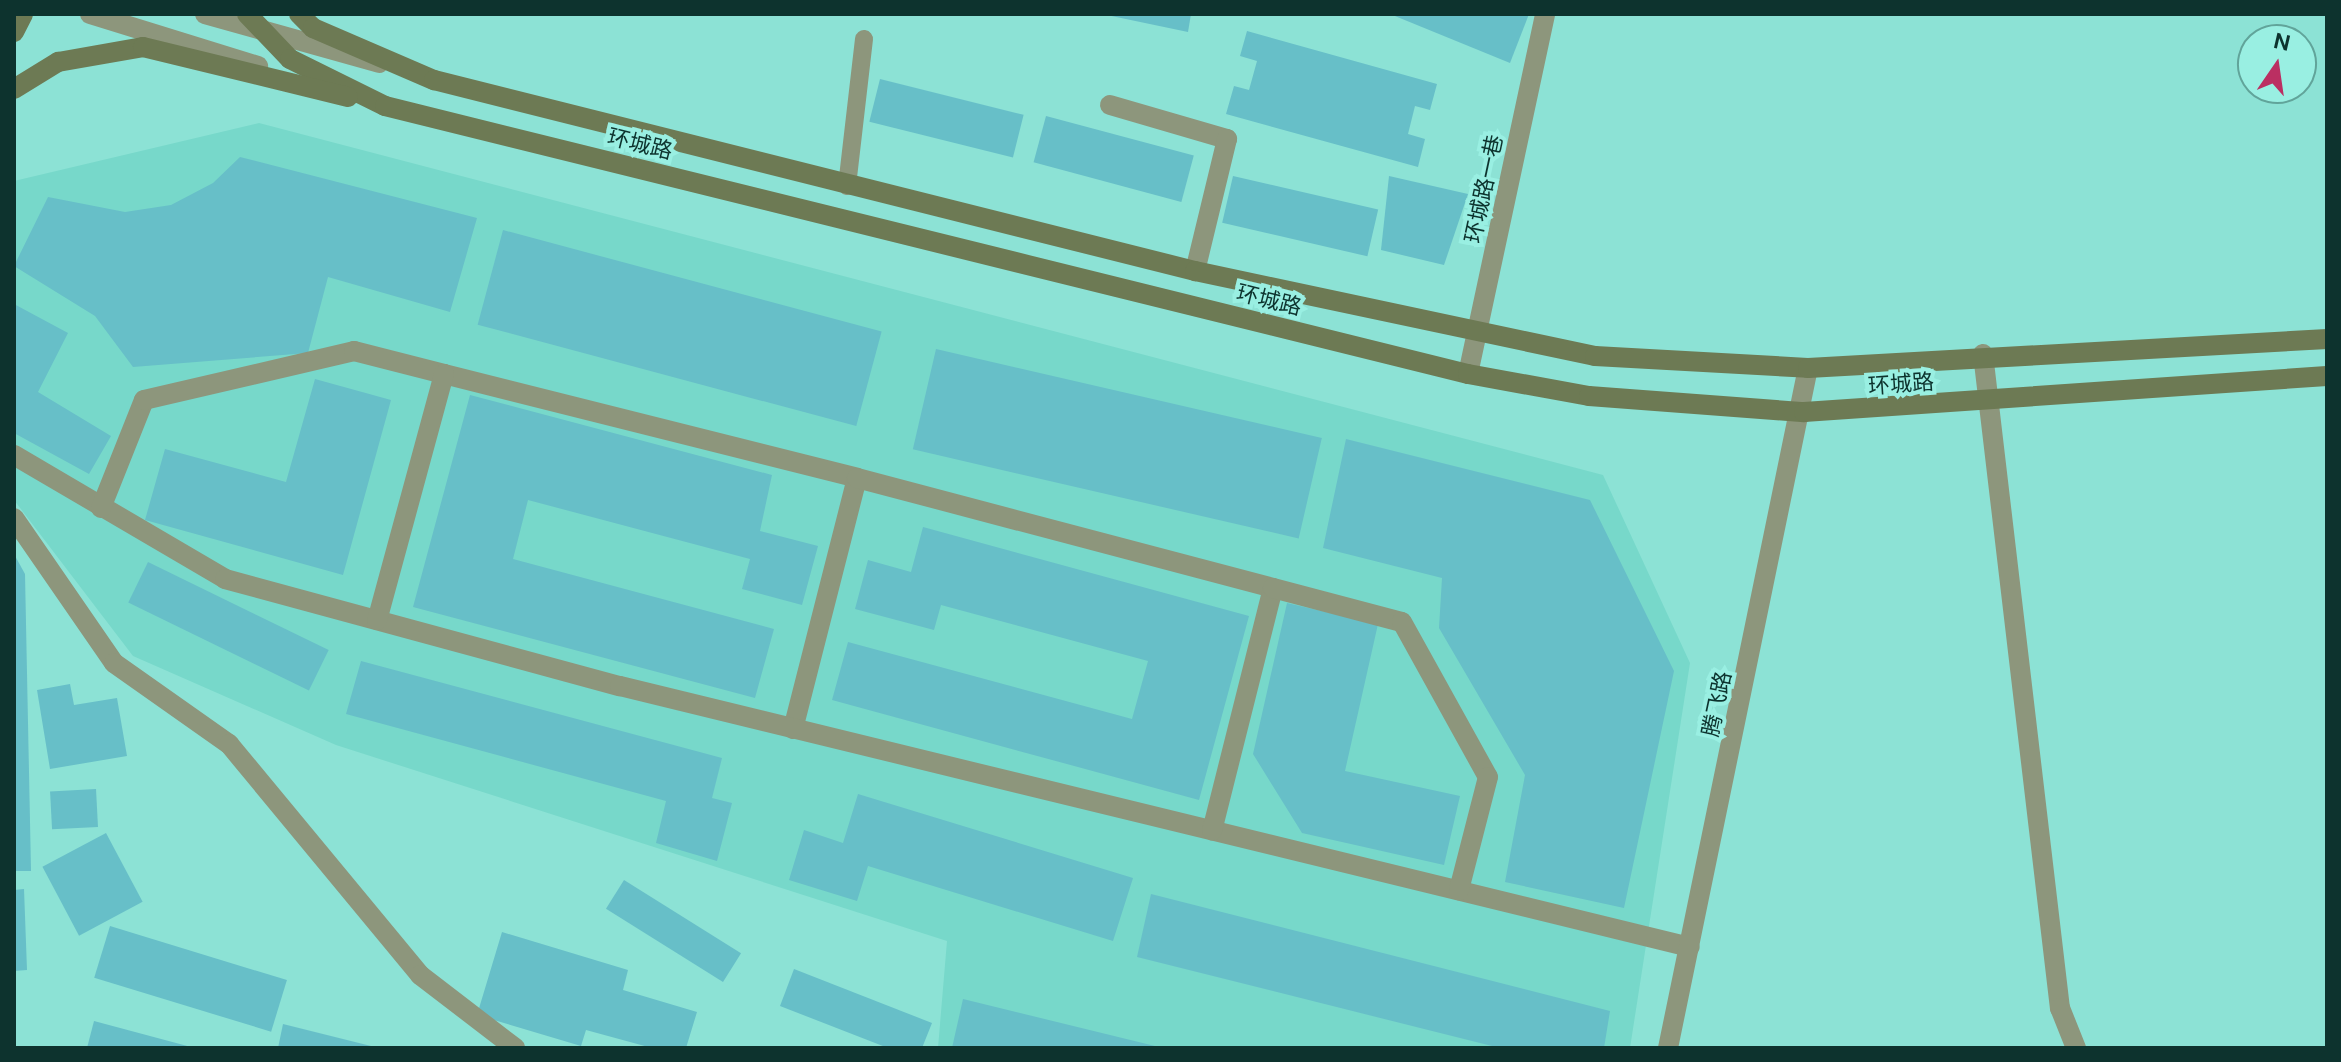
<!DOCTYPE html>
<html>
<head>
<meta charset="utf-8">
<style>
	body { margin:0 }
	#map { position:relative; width:2341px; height:1062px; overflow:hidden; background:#8ce2d5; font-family:"DM Sans","Noto Sans SC",sans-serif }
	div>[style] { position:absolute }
	.built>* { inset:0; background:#77d8ca }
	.building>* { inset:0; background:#67bfc8; transform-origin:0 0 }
	.service>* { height:18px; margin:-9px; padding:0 9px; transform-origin:9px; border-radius:9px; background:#8d967c }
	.minor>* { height:20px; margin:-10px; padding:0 10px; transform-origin:10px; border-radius:10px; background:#8d967c }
	.tertiary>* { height:20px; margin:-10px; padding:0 10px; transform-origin:10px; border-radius:10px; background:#8d967c }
	.secondary>* { height:20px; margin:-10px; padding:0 10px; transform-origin:10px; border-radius:10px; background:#6d7a54 }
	span { translate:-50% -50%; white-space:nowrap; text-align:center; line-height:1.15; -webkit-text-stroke:8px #99efe2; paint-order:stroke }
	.street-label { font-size:22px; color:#0d332e }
	.frame { position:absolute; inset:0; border:16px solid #0d332e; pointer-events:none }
	.north { position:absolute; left:2237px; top:24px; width:80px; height:80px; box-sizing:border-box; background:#99efe2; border:2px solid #61a49a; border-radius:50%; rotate:13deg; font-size:22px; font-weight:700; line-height:32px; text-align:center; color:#0d332e }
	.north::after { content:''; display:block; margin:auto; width:28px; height:36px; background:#bb2f62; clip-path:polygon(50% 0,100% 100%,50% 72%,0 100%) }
</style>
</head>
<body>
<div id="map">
	<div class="built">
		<i style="clip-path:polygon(259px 123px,1603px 475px,1690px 663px,1630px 1048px,938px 1048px,947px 941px,336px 745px,133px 656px,14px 500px,14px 181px)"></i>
	</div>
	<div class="building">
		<i style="clip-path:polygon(1102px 14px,1191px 14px,1188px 32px)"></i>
		<i style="clip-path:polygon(1390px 14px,1529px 14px,1510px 63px)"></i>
		<i style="clip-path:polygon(1247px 31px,1437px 84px,1430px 110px,1415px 106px,1408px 134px,1425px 139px,1418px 167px,1226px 114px,1234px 86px,1249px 90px,1257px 61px,1240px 56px)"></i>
		<i style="left:880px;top:79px;width:148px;height:44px;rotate:14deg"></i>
		<i style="left:1046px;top:116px;width:153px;height:48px;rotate:15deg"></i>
		<i style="clip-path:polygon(240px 157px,477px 218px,450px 312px,328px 277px,308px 353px,133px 367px,95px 316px,14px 266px,48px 197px,125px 212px,171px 205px,213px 183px)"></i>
		<i style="left:1233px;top:176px;width:149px;height:48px;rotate:13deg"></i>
		<i style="clip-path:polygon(1389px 176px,1468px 194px,1444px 265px,1381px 250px)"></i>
		<i style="left:503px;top:230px;width:392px;height:98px;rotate:15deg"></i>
		<i style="clip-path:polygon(14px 304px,68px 333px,38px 392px,111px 436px,89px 474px,14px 433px)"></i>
		<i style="left:936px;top:349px;width:396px;height:103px;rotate:13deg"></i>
		<i style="clip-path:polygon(315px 379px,391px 400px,343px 575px,145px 520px,165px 449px,286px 482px)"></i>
		<i style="clip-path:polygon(470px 395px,772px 475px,760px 531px,818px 546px,802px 605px,742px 589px,750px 559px,528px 500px,513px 559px,774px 629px,755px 698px,413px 607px)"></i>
		<i style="clip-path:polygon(1346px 439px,1590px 500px,1674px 671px,1624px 908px,1505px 882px,1525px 775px,1439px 628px,1442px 578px,1323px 548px)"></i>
		<i style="clip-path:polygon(923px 527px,1249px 616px,1199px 800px,832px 700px,848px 642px,1132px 719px,1148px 661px,941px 605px,934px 630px,855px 609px,868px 560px,911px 572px)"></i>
		<i style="clip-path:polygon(14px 554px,25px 574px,31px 871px,14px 871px)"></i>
		<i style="left:148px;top:562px;width:201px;height:45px;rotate:26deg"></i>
		<i style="clip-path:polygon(1287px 603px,1378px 624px,1345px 771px,1460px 796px,1444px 865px,1302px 833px,1253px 754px)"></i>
		<i style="clip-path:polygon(361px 661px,722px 758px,712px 798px,732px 803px,717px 861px,656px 843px,666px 801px,346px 714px)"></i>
		<i style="clip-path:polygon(70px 684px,74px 705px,117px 698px,127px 756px,50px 769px,37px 690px)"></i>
		<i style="left:96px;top:789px;width:38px;height:46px;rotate:87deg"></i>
		<i style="clip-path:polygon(858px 794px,1133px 878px,1113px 941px,868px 866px,857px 901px,789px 880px,804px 830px,843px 843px)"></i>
		<i style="left:106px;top:833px;width:78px;height:72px;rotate:62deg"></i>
		<i style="left:624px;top:880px;width:138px;height:34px;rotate:32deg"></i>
		<i style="clip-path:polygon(24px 889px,27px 970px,14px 971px,14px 890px)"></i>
		<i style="clip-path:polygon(1151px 894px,1610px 1011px,1604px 1048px,1500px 1048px,1137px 957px)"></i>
		<i style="left:110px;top:926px;width:185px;height:54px;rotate:17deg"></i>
		<i style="clip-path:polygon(502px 932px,628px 970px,623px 990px,697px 1012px,686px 1048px,652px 1048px,586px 1030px,581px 1046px,477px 1015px)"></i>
		<i style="clip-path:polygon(794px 969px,932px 1023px,922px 1048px,888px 1048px,780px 1006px)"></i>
		<i style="clip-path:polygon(963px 999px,1159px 1047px,1159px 1048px,952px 1048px)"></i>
		<i style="clip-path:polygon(94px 1021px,191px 1047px,191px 1048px,87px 1048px)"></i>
		<i style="clip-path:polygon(283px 1024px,375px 1047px,375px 1048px,278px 1048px)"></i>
	</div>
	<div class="service">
		<i style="left:847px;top:186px;width:148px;rotate:-83.4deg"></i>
	</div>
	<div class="minor">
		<i style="left:90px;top:14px;width:176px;rotate:17.2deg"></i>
		<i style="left:205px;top:14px;width:181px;rotate:15.7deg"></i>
		<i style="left:1110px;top:105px;width:122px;rotate:16.2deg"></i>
		<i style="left:1227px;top:139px;width:136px;rotate:103.6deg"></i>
		<i style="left:1983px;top:354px;width:659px;rotate:83.29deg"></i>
		<i style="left:2060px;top:1008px;width:43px;rotate:68.2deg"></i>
		<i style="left:444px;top:374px;width:426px;rotate:14.1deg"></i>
		<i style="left:857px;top:478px;width:259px;rotate:104.3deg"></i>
		<i style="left:1468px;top:374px;width:368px;rotate:-77.9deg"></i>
		<i style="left:14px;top:455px;width:245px;rotate:30.4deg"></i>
		<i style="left:225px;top:579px;width:409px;rotate:15.2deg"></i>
		<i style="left:620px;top:686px;width:1101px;rotate:13.71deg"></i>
		<i style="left:857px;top:478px;width:430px;rotate:14.8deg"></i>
		<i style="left:1273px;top:588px;width:250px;rotate:104.1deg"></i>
		<i style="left:101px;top:508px;width:116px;rotate:-68.3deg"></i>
		<i style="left:144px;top:400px;width:216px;rotate:-13.1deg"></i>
		<i style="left:354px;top:351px;width:93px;rotate:14.3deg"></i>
		<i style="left:444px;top:374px;width:255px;rotate:105.2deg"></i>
		<i style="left:14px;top:518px;width:176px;rotate:55.4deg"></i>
		<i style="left:114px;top:663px;width:141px;rotate:35.2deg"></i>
		<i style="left:229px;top:744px;width:300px;rotate:50.4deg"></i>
		<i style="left:420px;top:975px;width:120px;rotate:37.5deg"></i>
		<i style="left:1273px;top:588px;width:133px;rotate:14.8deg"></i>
		<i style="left:1402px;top:622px;width:177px;rotate:61deg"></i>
		<i style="left:1488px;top:777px;width:117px;rotate:104.4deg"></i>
	</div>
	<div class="tertiary">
		<i style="left:1668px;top:1048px;width:694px;rotate:-78.37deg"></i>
	</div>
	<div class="secondary">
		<i style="left:247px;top:14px;width:62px;rotate:46.3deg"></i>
		<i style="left:290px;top:59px;width:106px;rotate:26.3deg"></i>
		<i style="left:385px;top:106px;width:1116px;rotate:13.9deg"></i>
		<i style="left:1468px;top:374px;width:123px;rotate:10.3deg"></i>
		<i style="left:1589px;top:396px;width:216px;rotate:4.3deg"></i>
		<i style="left:1804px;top:412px;width:524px;rotate:-3.94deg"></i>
		<i style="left:299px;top:14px;width:20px;rotate:45deg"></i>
		<i style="left:313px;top:28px;width:132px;rotate:23.3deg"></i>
		<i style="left:434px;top:80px;width:785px;rotate:14.09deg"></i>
		<i style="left:1195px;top:271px;width:409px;rotate:12deg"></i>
		<i style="left:1595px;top:356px;width:213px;rotate:3.2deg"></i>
		<i style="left:1808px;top:368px;width:520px;rotate:-3.2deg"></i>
		<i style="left:14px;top:32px;width:20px;rotate:-63deg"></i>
		<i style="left:14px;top:89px;width:52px;rotate:-31.5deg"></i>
		<i style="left:58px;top:62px;width:86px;rotate:-10deg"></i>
		<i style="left:143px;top:47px;width:211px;rotate:13.7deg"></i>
	</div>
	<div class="street-label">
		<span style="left:640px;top:144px;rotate:14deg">环城路</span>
		<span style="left:1484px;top:189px;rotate:-78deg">环城路一巷</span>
		<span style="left:1269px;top:300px;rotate:14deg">环城路</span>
		<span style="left:1901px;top:384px;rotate:-4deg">环城路</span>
		<span style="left:1717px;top:704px;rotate:-78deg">腾飞路</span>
	</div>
	<div class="frame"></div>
	<div class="north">N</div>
</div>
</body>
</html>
